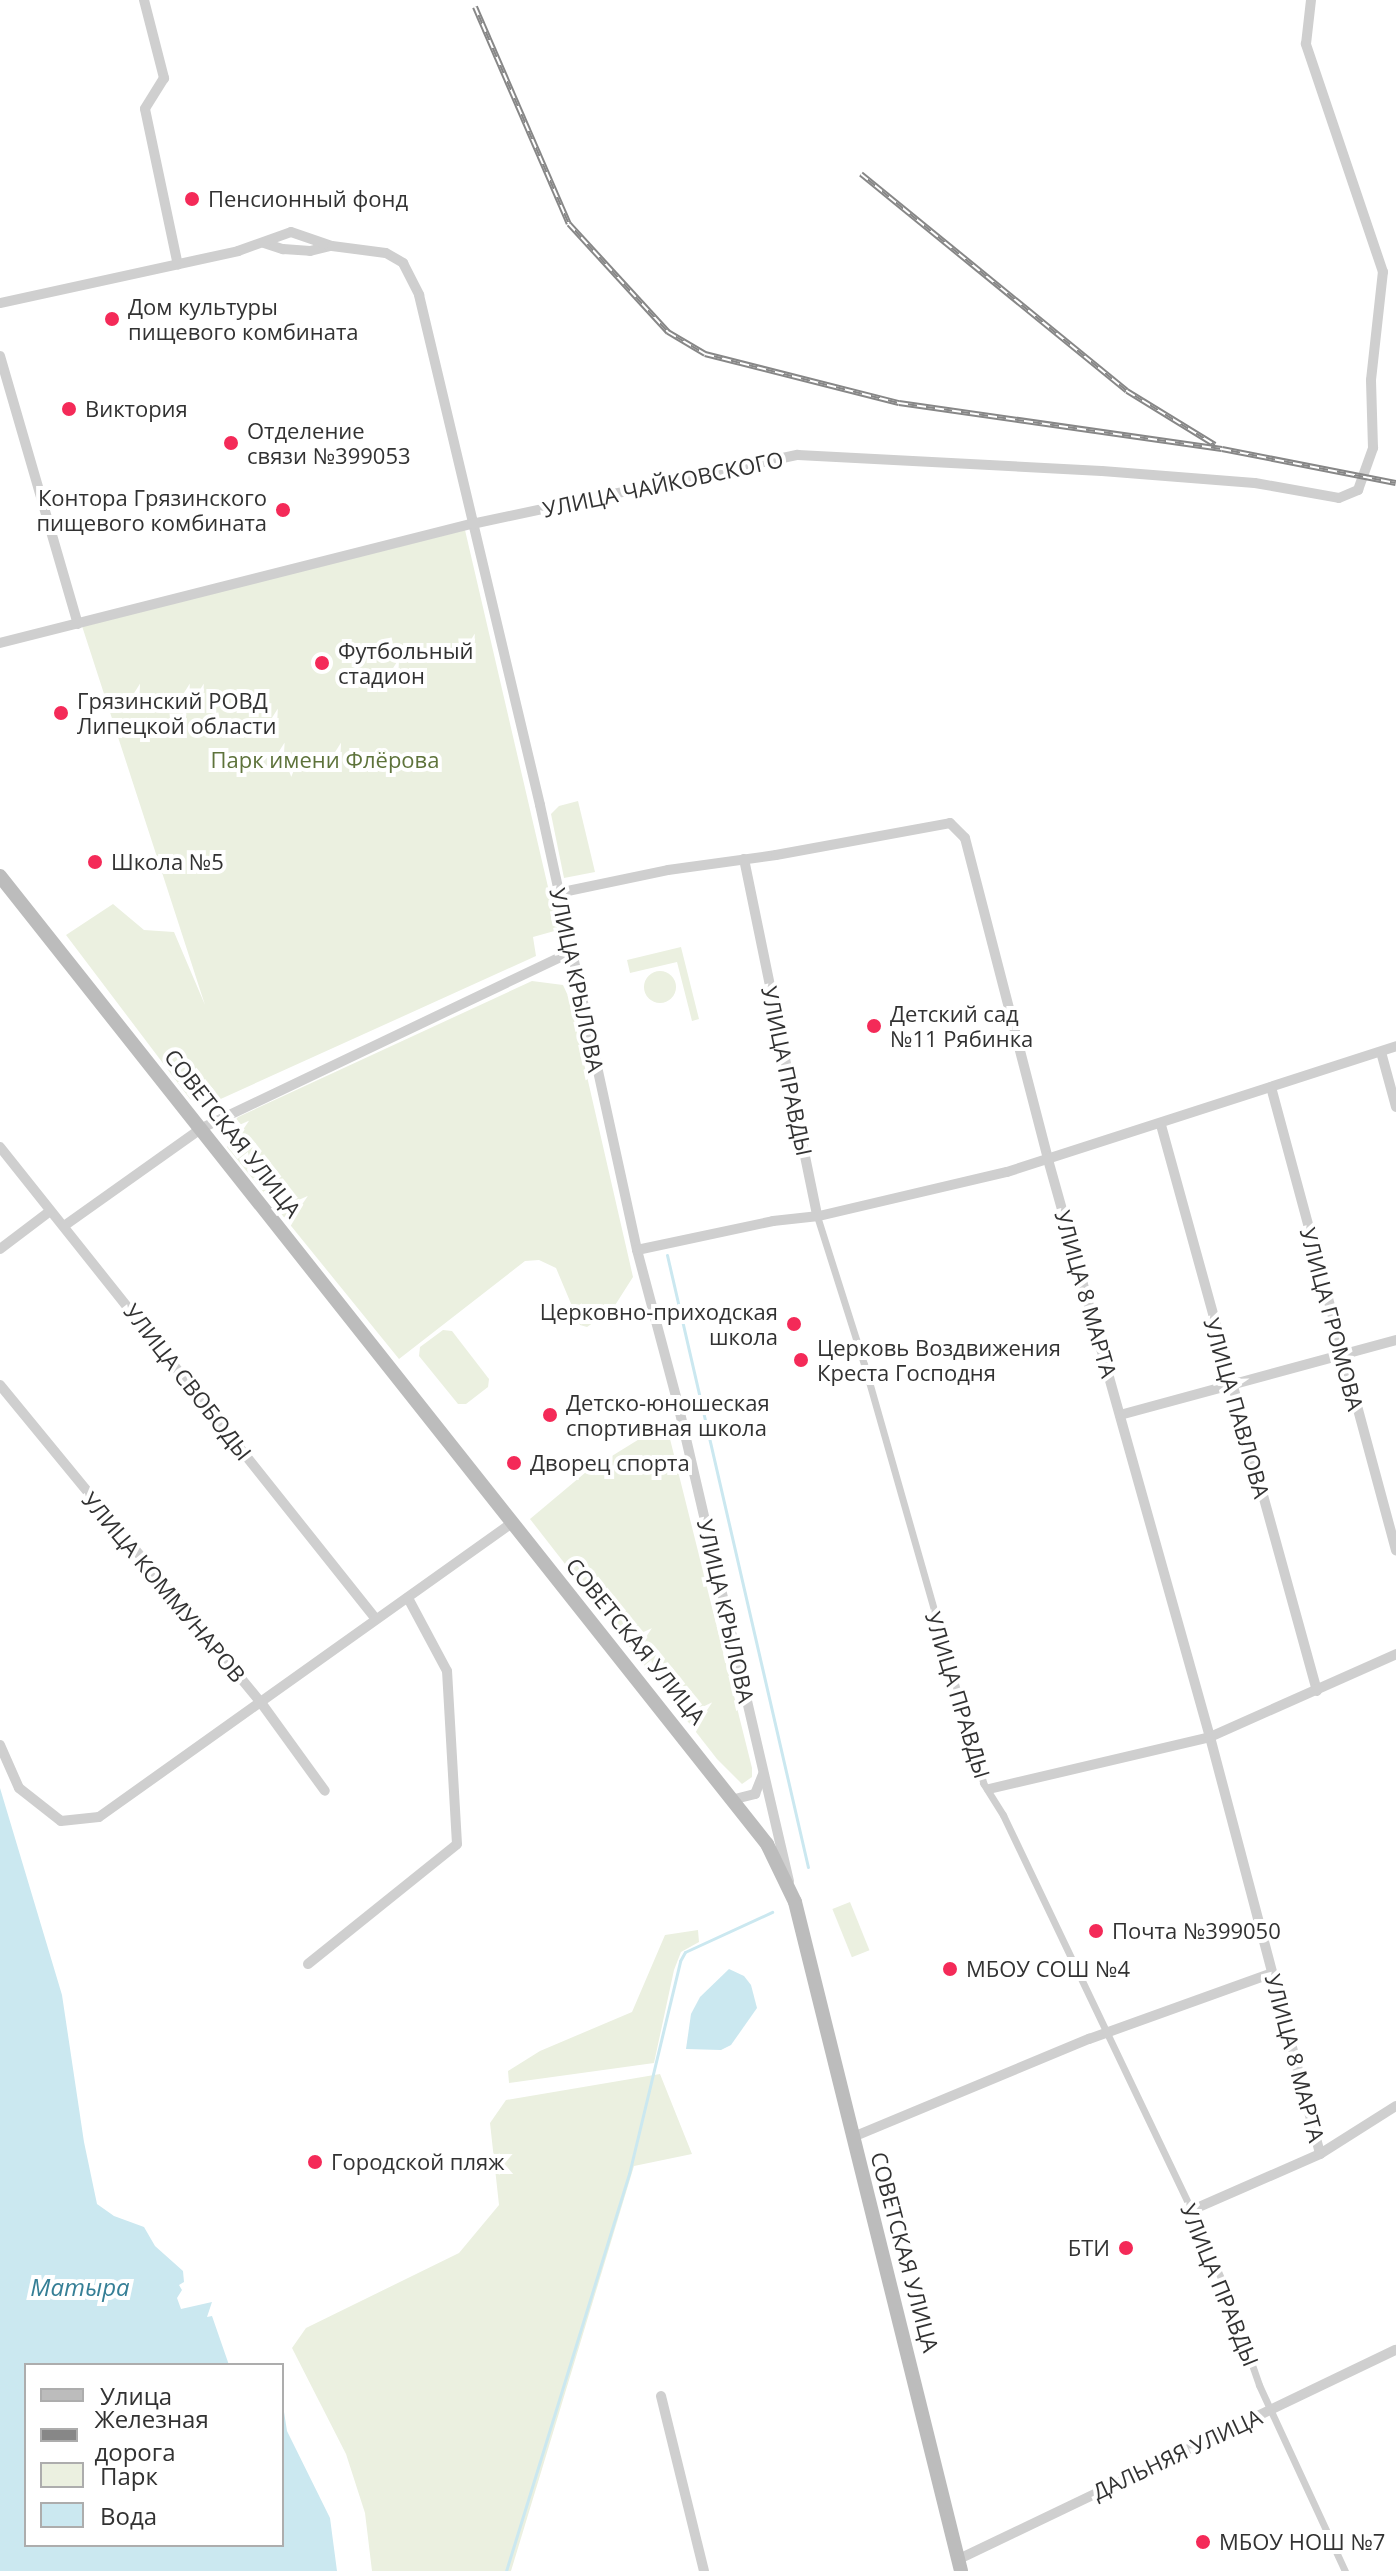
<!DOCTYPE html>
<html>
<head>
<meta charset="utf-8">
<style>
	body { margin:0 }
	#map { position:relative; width:1396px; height:2571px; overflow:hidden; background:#fff; font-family:"Open Sans",sans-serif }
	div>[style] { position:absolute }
	.green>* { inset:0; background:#ebf0e0; transform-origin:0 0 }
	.round { border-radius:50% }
	.water>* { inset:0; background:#cbe8f0 }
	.stream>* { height:3px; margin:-1.5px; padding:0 1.5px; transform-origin:1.5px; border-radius:1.5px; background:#cbe8f0 }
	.pedestrian>* { height:7px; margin:-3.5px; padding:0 3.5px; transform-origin:3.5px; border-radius:3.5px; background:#cfcfcf }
	.minor>* { height:10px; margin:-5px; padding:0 5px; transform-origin:5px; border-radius:5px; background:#cfcfcf }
	.secondary>* { height:14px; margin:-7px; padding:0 7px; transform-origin:7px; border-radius:7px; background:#bcbcbc }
	.rail>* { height:6px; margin-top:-3px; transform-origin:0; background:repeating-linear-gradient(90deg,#fff 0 9px,#878787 0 18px); box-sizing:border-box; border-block:2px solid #878787 }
	.dots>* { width:22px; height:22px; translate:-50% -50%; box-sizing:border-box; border:4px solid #fff; border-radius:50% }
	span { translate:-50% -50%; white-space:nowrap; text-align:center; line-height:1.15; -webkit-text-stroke:8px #fff; paint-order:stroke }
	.poi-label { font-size:22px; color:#323232 }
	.left { translate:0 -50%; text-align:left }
	.right { translate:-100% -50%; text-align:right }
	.street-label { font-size:22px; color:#323232 }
	.park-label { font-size:22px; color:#5e733b }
	.water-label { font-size:24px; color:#367f96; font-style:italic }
	.legend { position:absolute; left:24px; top:2363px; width:260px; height:184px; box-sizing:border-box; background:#fff; border:2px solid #adadad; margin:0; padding:10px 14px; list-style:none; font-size:24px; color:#323232 }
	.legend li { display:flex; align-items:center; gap:16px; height:40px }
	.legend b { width:40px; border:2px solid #adadad }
</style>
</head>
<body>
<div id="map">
	<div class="green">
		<i style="clip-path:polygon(465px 530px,558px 930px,533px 937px,536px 956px,203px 1107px,190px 1099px,66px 935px,113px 904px,144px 930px,174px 932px,205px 1005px,82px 626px)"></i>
		<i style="clip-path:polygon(578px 801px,595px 872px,564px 878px,551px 814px,559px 806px)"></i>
		<i style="clip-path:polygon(681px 947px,699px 1019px,692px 1021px,677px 962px,630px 973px,627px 960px)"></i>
		<i class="round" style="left:644px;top:971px;width:32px;height:32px"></i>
		<i style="clip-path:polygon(532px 981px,563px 985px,569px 998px,633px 1277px,612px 1310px,587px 1327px,580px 1325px,556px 1268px,539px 1260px,525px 1261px,399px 1359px,227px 1147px,229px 1127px,238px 1117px)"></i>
		<i style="clip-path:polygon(443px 1330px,452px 1331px,489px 1379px,488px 1387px,466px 1404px,458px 1404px,419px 1356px,420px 1347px)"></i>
		<i style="clip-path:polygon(662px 1425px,668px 1431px,752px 1768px,752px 1777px,742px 1784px,717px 1759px,530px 1519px,586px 1472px)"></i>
		<i style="left:850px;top:1902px;width:52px;height:19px;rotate:68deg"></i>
		<i style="clip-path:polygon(698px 1930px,699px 1942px,681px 1952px,674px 1970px,654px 2063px,509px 2083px,508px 2071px,540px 2051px,632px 2012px,665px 1935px)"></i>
		<i style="clip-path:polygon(660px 2074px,692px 2154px,634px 2166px,511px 2571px,372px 2571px,365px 2513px,346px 2454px,292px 2348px,306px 2328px,459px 2253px,499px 2205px,490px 2123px,506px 2100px)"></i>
	</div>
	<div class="water">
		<i style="clip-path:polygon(0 1788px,62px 1995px,84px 2142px,97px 2204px,114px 2216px,144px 2227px,155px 2246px,183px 2271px,184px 2282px,179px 2285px,182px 2290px,177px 2298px,181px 2309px,212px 2302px,207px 2317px,212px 2316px,229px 2365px,26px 2365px,26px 2545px,282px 2545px,282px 2399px,287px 2431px,330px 2518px,337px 2571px,0 2571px)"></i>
		<i style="clip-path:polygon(729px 1969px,744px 1976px,751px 1985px,757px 2008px,731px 2045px,721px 2050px,686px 2049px,691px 2014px,700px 1997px)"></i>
	</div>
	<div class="stream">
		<i style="left:667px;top:1255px;width:628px;rotate:77.03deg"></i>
		<i style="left:506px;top:2571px;width:416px;rotate:-72.8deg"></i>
		<i style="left:629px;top:2174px;width:219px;rotate:-76.5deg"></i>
		<i style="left:680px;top:1961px;width:10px;rotate:-61deg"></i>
		<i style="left:685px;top:1952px;width:96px;rotate:-24.7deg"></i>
	</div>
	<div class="pedestrian">
		<i style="left:817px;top:1216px;width:155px;rotate:72.4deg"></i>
		<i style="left:864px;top:1364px;width:436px;rotate:74.1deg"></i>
		<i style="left:983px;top:1783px;width:38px;rotate:58deg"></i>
		<i style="left:1003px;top:1815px;width:443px;rotate:64.5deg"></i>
		<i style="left:1194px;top:2215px;width:82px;rotate:66.9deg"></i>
		<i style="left:1226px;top:2290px;width:101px;rotate:70.8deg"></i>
		<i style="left:1259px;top:2385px;width:205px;rotate:65.2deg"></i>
	</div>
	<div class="minor">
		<i style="left:144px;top:0;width:81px;rotate:75.6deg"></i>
		<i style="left:164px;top:78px;width:36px;rotate:122deg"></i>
		<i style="left:145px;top:109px;width:159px;rotate:78.1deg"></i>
		<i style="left:264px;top:243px;width:20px;rotate:18deg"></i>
		<i style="left:283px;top:249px;width:27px;rotate:4deg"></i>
		<i style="left:310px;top:251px;width:21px;rotate:-14deg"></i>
		<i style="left:0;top:303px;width:244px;rotate:-12.3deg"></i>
		<i style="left:238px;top:251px;width:56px;rotate:-19.7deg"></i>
		<i style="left:291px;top:232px;width:43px;rotate:18.9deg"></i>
		<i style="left:332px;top:246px;width:54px;rotate:7.4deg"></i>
		<i style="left:386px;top:253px;width:20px;rotate:30deg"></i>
		<i style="left:403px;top:263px;width:36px;rotate:63deg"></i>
		<i style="left:419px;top:295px;width:524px;rotate:76.65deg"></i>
		<i style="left:540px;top:805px;width:455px;rotate:77.7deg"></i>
		<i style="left:637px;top:1250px;width:155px;rotate:75.1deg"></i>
		<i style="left:677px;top:1400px;width:494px;rotate:76.9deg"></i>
		<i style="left:0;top:356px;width:279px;rotate:73.8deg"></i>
		<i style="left:0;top:643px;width:487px;rotate:-14.2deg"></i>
		<i style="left:472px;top:524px;width:333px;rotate:-12deg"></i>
		<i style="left:798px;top:455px;width:304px;rotate:3deg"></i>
		<i style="left:1102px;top:471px;width:153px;rotate:4.5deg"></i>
		<i style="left:1255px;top:483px;width:85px;rotate:10.1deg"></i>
		<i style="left:1339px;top:498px;width:21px;rotate:-23deg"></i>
		<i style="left:1358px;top:490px;width:45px;rotate:-70.3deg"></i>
		<i style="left:1373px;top:448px;width:68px;rotate:-91.7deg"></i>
		<i style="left:1371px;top:380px;width:109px;rotate:-83.7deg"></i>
		<i style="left:1383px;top:272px;width:241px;rotate:-108.7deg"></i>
		<i style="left:1306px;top:44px;width:44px;rotate:-83.5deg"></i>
		<i style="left:744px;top:859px;width:364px;rotate:78.4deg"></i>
		<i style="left:558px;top:893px;width:112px;rotate:-11.8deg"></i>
		<i style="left:668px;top:870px;width:109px;rotate:-7.9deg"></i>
		<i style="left:776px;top:855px;width:177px;rotate:-10.4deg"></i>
		<i style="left:950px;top:823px;width:21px;rotate:45deg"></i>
		<i style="left:965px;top:838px;width:328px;rotate:75.5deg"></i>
		<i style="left:1047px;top:1156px;width:603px;rotate:74.33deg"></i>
		<i style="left:1210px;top:1737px;width:431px;rotate:75.2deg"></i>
		<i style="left:1381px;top:1052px;width:57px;rotate:74.7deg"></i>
		<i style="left:1271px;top:1087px;width:480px;rotate:74.9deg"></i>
		<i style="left:1161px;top:1125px;width:587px;rotate:74.59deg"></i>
		<i style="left:0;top:1147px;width:602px;rotate:51.47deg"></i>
		<i style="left:64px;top:1226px;width:169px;rotate:-35.4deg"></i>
		<i style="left:202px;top:1128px;width:409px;rotate:-25.5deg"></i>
		<i style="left:0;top:1249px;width:63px;rotate:-37.2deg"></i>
		<i style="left:637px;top:1250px;width:139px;rotate:-12deg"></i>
		<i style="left:773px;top:1221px;width:46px;rotate:-6.2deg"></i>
		<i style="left:819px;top:1216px;width:193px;rotate:-13.2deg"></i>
		<i style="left:1007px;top:1172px;width:409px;rotate:-17.9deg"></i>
		<i style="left:0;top:1385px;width:413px;rotate:50.6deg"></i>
		<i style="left:262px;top:1704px;width:107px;rotate:54.1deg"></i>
		<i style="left:1120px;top:1415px;width:286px;rotate:-15.2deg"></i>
		<i style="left:0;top:1745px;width:47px;rotate:66.2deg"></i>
		<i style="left:19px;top:1788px;width:53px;rotate:38.2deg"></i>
		<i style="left:61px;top:1821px;width:38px;rotate:-6deg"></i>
		<i style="left:99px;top:1817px;width:507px;rotate:-35.45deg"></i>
		<i style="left:989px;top:1789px;width:227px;rotate:-13.2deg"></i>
		<i style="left:1210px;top:1737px;width:204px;rotate:-24deg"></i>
		<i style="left:735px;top:1799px;width:21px;rotate:-14deg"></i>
		<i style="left:755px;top:1794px;width:22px;rotate:-68deg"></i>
		<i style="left:308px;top:1964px;width:191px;rotate:-38.8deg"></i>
		<i style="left:457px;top:1844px;width:173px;rotate:-93.3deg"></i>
		<i style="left:447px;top:1671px;width:83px;rotate:-118.1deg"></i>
		<i style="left:853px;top:2137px;width:256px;rotate:-22.6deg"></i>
		<i style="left:1089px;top:2039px;width:195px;rotate:-19.8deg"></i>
		<i style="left:1192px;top:2210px;width:140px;rotate:-23.6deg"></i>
		<i style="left:1320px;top:2154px;width:90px;rotate:-32.3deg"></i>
		<i style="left:661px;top:2396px;width:180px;rotate:76.2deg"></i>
		<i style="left:959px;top:2559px;width:484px;rotate:-25.6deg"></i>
	</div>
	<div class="secondary">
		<i style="left:0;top:876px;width:1235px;rotate:51.61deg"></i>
		<i style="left:767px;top:1844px;width:64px;rotate:64.2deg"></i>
		<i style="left:795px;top:1902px;width:689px;rotate:76.06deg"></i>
	</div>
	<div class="rail">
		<i style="left:475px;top:7px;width:236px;rotate:66.6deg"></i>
		<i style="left:569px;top:224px;width:147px;rotate:47.5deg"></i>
		<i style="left:668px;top:332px;width:43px;rotate:30.7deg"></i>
		<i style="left:705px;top:354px;width:200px;rotate:14.2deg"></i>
		<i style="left:899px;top:403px;width:326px;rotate:8.1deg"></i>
		<i style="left:1222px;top:449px;width:177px;rotate:11.1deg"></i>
		<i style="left:861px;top:174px;width:343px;rotate:39.2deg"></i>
		<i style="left:1127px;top:391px;width:103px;rotate:31.5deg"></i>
	</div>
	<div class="dots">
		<i style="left:192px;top:199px;background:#f42a58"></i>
		<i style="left:112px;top:319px;background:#f42a58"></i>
		<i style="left:69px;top:409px;background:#f42a58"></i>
		<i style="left:231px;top:443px;background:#f42a58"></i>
		<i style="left:283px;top:510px;background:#f42a58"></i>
		<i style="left:322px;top:663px;background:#f42a58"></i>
		<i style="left:61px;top:713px;background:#f42a58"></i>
		<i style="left:95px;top:862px;background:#f42a58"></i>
		<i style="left:874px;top:1026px;background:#f42a58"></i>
		<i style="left:794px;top:1324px;background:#f42a58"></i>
		<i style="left:801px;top:1360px;background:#f42a58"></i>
		<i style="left:550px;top:1415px;background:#f42a58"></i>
		<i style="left:514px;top:1463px;background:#f42a58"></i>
		<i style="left:1096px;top:1931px;background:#f42a58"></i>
		<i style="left:950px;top:1969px;background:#f42a58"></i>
		<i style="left:315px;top:2162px;background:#f42a58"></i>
		<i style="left:1126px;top:2248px;background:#f42a58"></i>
		<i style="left:1203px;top:2542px;background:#f42a58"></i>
	</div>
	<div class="poi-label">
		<span class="left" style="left:208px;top:199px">Пенсионный фонд</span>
		<span class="left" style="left:128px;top:319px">Дом культуры<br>пищевого комбината</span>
		<span class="left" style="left:85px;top:409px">Виктория</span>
		<span class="left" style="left:247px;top:443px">Отделение<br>связи №399053</span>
		<span class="right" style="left:267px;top:510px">Контора Грязинского<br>пищевого комбината</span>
		<span class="left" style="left:338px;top:663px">Футбольный<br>стадион</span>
		<span class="left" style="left:77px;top:713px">Грязинский РОВД<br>Липецкой области</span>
		<span class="left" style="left:111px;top:862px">Школа №5</span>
		<span class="left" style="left:890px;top:1026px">Детский сад<br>№11 Рябинка</span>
		<span class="right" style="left:778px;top:1324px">Церковно-приходская<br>школа</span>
		<span class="left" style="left:817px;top:1360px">Церковь Воздвижения<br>Креста Господня</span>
		<span class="left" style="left:566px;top:1415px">Детско-юношеская<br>спортивная школа</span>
		<span class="left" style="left:530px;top:1463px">Дворец спорта</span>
		<span class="left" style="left:1112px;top:1931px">Почта №399050</span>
		<span class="left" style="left:966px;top:1969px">МБОУ СОШ №4</span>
		<span class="left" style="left:331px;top:2162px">Городской пляж</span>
		<span class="right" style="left:1110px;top:2248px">БТИ</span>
		<span class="left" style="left:1219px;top:2542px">МБОУ НОШ №7</span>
	</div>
	<div class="street-label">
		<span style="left:663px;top:484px;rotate:-12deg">УЛИЦА ЧАЙКОВСКОГО</span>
		<span style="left:577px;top:980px;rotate:78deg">УЛИЦА КРЫЛОВА</span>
		<span style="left:787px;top:1071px;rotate:78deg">УЛИЦА ПРАВДЫ</span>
		<span style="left:233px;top:1133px;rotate:52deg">СОВЕТСКАЯ УЛИЦА</span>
		<span style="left:1086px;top:1294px;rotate:74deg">УЛИЦА 8 МАРТА</span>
		<span style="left:1332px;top:1319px;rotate:75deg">УЛИЦА ГРОМОВА</span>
		<span style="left:188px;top:1382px;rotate:52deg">УЛИЦА СВОБОДЫ</span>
		<span style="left:1237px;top:1408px;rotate:74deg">УЛИЦА ПАВЛОВА</span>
		<span style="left:164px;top:1587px;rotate:50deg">УЛИЦА КОММУНАРОВ</span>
		<span style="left:726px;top:1611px;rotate:77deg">УЛИЦА КРЫЛОВА</span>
		<span style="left:636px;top:1641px;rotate:51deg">СОВЕТСКАЯ УЛИЦА</span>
		<span style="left:958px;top:1695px;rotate:73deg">УЛИЦА ПРАВДЫ</span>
		<span style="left:1295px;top:2058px;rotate:75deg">УЛИЦА 8 МАРТА</span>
		<span style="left:905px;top:2252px;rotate:75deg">СОВЕТСКАЯ УЛИЦА</span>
		<span style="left:1220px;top:2285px;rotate:68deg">УЛИЦА ПРАВДЫ</span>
		<span style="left:1177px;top:2454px;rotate:-25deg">ДАЛЬНЯЯ УЛИЦА</span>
	</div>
	<div class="park-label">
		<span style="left:325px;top:760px">Парк имени Флёрова</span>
	</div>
	<div class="water-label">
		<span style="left:80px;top:2287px">Матыра</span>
	</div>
	<ul class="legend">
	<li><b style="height:10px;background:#bcbcbc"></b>Улица</li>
	<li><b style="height:10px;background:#878787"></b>Железная дорога</li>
	<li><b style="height:22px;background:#ebf0e0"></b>Парк</li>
	<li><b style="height:22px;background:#cbe8f0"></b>Вода</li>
	</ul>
</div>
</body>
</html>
